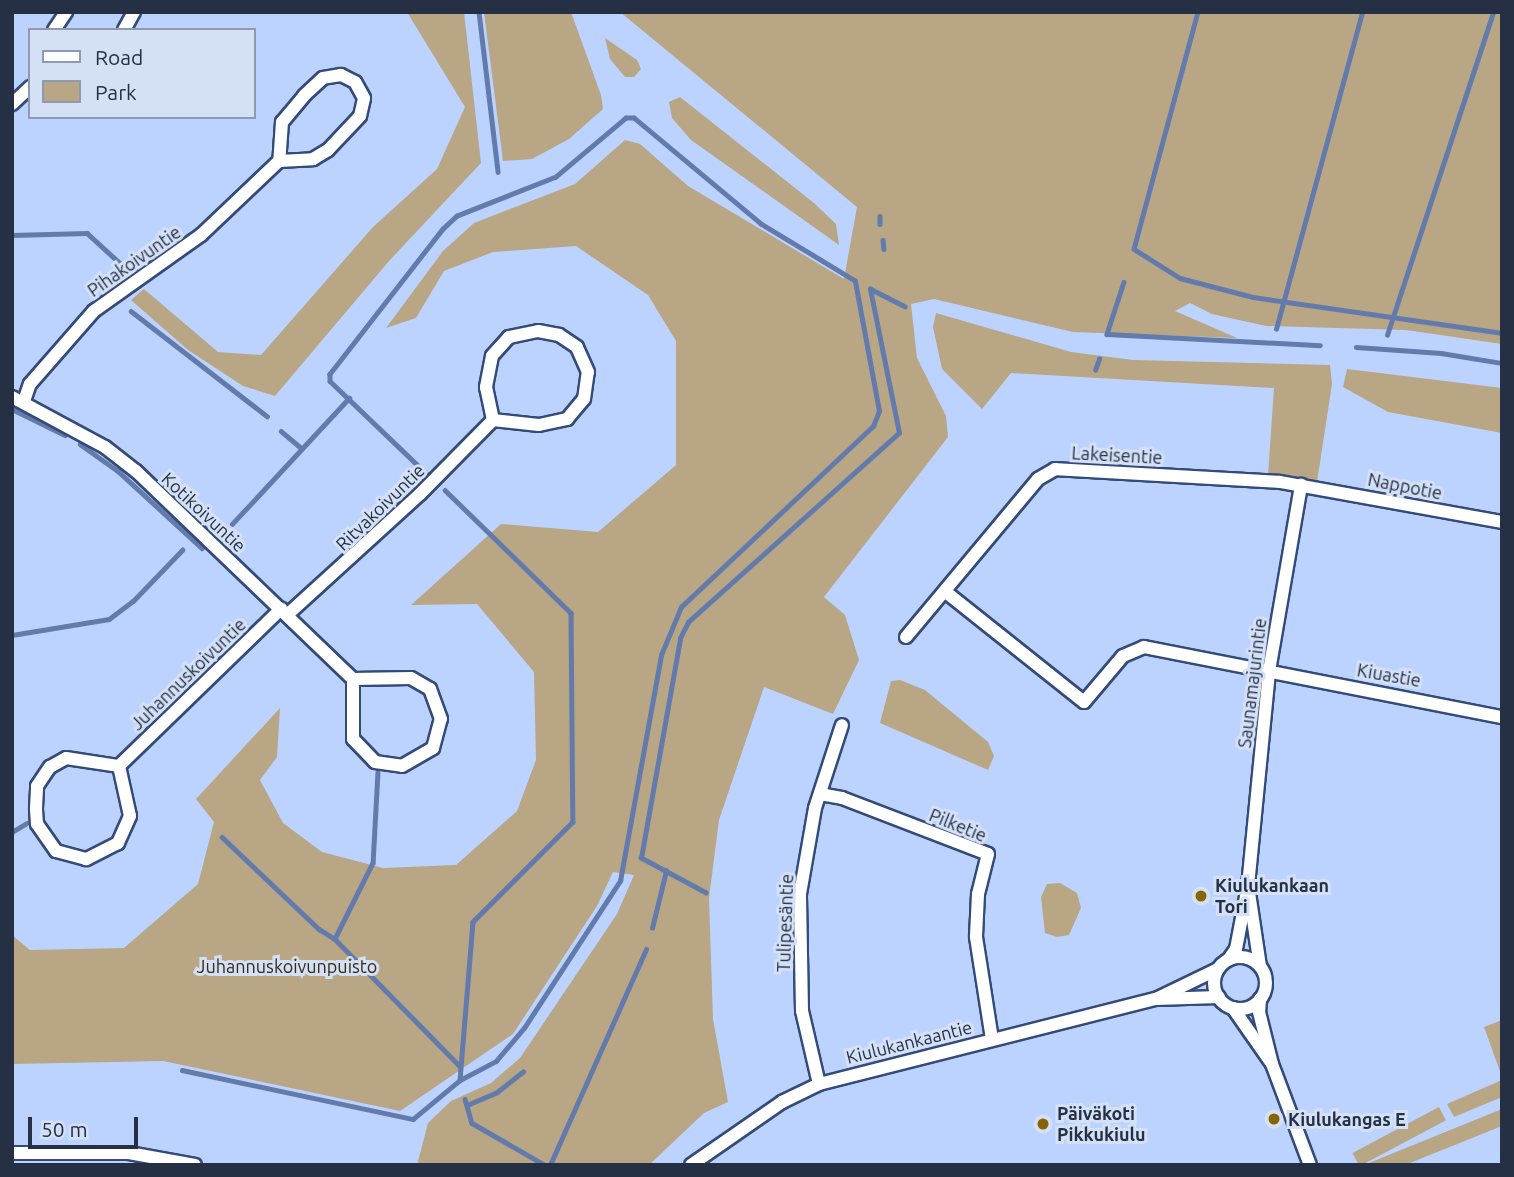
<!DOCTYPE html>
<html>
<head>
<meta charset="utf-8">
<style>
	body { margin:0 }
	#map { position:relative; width:1514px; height:1177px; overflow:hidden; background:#bcd3ff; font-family:Ubuntu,sans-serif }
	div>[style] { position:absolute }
	.green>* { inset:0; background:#b8a685; transform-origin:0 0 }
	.stream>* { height:4.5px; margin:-2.25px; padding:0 2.25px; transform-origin:2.25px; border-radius:2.25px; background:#637bac }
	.roads { filter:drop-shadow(2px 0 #344b79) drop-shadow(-2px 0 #344b79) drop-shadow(0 2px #344b79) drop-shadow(0 -2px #344b79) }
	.street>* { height:12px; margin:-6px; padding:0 6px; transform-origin:6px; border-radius:6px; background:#fff }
	.street>.ring { margin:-6px; padding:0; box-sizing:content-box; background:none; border:12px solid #fff; border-radius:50% }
	.dots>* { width:19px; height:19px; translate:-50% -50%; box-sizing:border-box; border:4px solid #d4e0f6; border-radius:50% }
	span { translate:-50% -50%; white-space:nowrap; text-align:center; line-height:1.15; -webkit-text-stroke:6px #d4e0f6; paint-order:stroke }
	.street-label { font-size:18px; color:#253045 }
	.poi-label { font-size:18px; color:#253045; font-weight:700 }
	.left { translate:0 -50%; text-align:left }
	.park-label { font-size:18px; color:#362a10 }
	.frame { position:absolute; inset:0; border:14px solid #253045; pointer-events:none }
	.legend { position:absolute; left:28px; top:28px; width:228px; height:91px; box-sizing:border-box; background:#d4e0f6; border:2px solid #8e9aaf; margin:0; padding:9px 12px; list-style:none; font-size:21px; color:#253045 }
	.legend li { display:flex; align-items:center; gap:14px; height:35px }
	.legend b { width:35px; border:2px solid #8e9aaf }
	.scale { position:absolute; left:28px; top:1117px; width:110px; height:32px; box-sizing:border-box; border:4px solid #253045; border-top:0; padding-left:9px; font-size:21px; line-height:24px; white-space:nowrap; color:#253045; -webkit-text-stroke:5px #d4e0f6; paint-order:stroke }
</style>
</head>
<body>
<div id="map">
	<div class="green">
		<i style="clip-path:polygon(407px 12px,464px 12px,481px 163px,389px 261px,275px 396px,243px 386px,188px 350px,131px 300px,144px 289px,218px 352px,261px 355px,373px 227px,437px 169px,465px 107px)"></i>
		<i style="clip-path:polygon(484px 12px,571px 12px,601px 95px,603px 109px,569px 139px,532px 159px,503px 161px)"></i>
		<i style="clip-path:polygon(620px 12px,1502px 12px,1502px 344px,1406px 330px,1266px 326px,1212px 314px,1190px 303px,1175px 311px,1237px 338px,1073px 332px,934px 299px,911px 304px,917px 358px,946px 416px,948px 437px,824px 597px,845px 615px,859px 660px,833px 714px,764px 687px,719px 820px,709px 898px,713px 1019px,728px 1102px,704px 1113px,649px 1165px,417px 1165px,428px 1123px,451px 1101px,491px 1083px,520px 1058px,617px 914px,634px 875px,613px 872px,597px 906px,513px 1034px,400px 1111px,163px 1061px,12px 1064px,12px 935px,30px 950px,124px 948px,198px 884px,214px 822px,196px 799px,280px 708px,277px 757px,260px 780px,283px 823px,322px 852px,383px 868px,456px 865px,517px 811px,536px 760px,534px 672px,477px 604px,411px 605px,501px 524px,598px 532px,676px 465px,676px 341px,648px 295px,576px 246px,493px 252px,444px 271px,416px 318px,386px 328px,443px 251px,474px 223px,575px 184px,625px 140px,640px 144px,688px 186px,844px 279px,857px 207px)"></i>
		<i style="clip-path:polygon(605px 38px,637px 60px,641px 69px,634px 77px,625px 77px,610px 59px)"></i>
		<i style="clip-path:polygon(680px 97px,814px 203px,836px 224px,839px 245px,691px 140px,672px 118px,669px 102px)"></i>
		<i style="clip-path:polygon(936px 313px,1071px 352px,1133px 360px,1330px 365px,1332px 384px,1317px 482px,1268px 475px,1274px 388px,1011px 373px,982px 409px,942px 369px,933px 327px)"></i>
		<i style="clip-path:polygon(1347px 369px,1502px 388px,1502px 433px,1388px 412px,1343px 387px)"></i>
		<i style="clip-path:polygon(900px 680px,925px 690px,988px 742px,994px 756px,988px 770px,880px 723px,891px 681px)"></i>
		<i style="clip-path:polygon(1060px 883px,1077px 893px,1081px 908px,1069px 935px,1057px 937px,1045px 933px,1041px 897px,1047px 884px)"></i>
		<i style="clip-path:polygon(1502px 1020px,1502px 1077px,1484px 1027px)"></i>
		<i style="clip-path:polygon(1502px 1080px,1502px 1097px,1454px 1117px,1447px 1104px)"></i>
		<i style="left:1439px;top:1107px;width:15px;height:98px;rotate:62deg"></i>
		<i style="clip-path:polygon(1502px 1109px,1502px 1126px,1405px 1165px,1364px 1165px)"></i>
	</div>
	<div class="stream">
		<i style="left:479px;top:12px;width:161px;rotate:83.2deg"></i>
		<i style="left:1198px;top:12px;width:245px;rotate:105.1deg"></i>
		<i style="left:1134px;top:249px;width:54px;rotate:32.2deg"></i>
		<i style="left:1180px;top:278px;width:75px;rotate:14.6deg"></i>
		<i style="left:1253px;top:297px;width:252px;rotate:8.2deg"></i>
		<i style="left:880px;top:216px;width:8px;rotate:90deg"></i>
		<i style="left:12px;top:235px;width:75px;rotate:-1.5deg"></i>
		<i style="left:87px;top:233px;width:47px;rotate:42.4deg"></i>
		<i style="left:883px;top:240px;width:9px;rotate:84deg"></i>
		<i style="left:1124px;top:282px;width:55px;rotate:108.1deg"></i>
		<i style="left:1107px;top:334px;width:213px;rotate:3deg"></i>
		<i style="left:871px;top:289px;width:38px;rotate:27deg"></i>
		<i style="left:131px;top:311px;width:172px;rotate:37.7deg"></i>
		<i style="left:1276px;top:329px;width:328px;rotate:-74.8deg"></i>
		<i style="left:1387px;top:335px;width:340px;rotate:-71.8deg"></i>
		<i style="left:1356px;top:347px;width:85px;rotate:4deg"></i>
		<i style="left:1441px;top:353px;width:62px;rotate:9.3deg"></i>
		<i style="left:1095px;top:370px;width:12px;rotate:-70deg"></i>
		<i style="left:12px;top:409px;width:59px;rotate:26.1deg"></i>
		<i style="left:281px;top:431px;width:26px;rotate:40deg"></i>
		<i style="left:80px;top:444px;width:47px;rotate:35.4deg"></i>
		<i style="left:118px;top:471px;width:114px;rotate:42.5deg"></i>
		<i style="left:445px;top:490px;width:176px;rotate:44.3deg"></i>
		<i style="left:571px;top:613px;width:209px;rotate:89.5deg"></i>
		<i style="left:573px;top:822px;width:141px;rotate:135deg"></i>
		<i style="left:473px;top:922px;width:159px;rotate:94.7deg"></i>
		<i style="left:232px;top:524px;width:172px;rotate:-47.1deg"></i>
		<i style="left:12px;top:635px;width:98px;rotate:-9.4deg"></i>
		<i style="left:109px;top:619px;width:30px;rotate:-37deg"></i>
		<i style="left:133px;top:601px;width:71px;rotate:-46.1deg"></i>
		<i style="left:378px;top:772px;width:91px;rotate:93.1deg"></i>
		<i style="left:373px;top:863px;width:85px;rotate:116.6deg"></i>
		<i style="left:335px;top:939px;width:178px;rotate:45.5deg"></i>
		<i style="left:12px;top:832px;width:17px;rotate:-31deg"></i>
		<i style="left:222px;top:837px;width:134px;rotate:43.5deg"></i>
		<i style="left:319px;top:929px;width:19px;rotate:32deg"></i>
		<i style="left:706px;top:893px;width:74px;rotate:-151.7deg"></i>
		<i style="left:641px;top:858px;width:223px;rotate:-79.9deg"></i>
		<i style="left:680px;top:638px;width:18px;rotate:-63deg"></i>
		<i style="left:688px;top:622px;width:283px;rotate:-41.9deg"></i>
		<i style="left:899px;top:433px;width:147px;rotate:-101.4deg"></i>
		<i style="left:652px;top:928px;width:59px;rotate:-76.2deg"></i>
		<i style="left:182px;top:1070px;width:236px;rotate:12deg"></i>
		<i style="left:413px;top:1119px;width:61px;rotate:-39.7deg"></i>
		<i style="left:460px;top:1080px;width:41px;rotate:-27.8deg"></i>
		<i style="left:496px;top:1061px;width:43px;rotate:-49.7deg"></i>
		<i style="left:524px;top:1028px;width:176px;rotate:-56.9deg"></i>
		<i style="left:620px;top:881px;width:230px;rotate:-79.7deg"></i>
		<i style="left:661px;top:655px;width:52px;rotate:-67.4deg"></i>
		<i style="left:681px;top:607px;width:264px;rotate:-43.3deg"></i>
		<i style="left:873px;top:426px;width:16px;rotate:-68deg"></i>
		<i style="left:879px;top:411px;width:132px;rotate:-100.5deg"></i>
		<i style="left:855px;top:281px;width:110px;rotate:-148.8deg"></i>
		<i style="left:761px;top:224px;width:165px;rotate:-140.2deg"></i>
		<i style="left:634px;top:118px;width:8px;rotate:180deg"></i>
		<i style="left:626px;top:118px;width:92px;rotate:139.9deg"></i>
		<i style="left:556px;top:177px;width:106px;rotate:158.5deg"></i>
		<i style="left:457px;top:216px;width:19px;rotate:137deg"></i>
		<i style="left:443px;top:229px;width:184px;rotate:127.9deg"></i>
		<i style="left:330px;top:374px;width:7px;rotate:90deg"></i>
		<i style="left:330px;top:381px;width:136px;rotate:43.8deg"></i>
		<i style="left:465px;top:1099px;width:25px;rotate:74deg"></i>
		<i style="left:472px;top:1123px;width:84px;rotate:29.9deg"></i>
		<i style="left:467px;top:1105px;width:33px;rotate:-23deg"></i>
		<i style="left:497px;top:1092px;width:33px;rotate:-38deg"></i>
		<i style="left:550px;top:1165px;width:236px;rotate:-66deg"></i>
	</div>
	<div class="roads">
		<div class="street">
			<i style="left:54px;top:30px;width:22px;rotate:-56deg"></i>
			<i style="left:124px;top:30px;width:21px;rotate:-61deg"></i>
			<i style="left:12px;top:104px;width:25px;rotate:-43deg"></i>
			<i style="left:12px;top:397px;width:106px;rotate:28.3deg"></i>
			<i style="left:105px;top:447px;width:39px;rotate:38deg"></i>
			<i style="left:136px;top:471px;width:301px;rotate:43.8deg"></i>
			<i style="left:353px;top:679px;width:60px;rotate:90deg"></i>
			<i style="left:353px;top:739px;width:32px;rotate:46deg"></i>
			<i style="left:375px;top:762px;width:27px;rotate:8deg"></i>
			<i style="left:402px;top:766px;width:36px;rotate:-30deg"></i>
			<i style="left:433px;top:748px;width:30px;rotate:-75deg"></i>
			<i style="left:441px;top:719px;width:32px;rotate:-110deg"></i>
			<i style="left:430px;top:689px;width:22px;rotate:-150deg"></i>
			<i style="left:411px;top:678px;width:58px;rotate:179deg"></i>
			<i style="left:24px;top:401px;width:18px;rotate:-71deg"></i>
			<i style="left:30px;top:384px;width:97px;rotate:-48.8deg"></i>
			<i style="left:94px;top:311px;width:131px;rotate:-35.4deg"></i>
			<i style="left:201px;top:235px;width:108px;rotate:-43.5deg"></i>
			<i style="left:279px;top:161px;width:34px;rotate:-3deg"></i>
			<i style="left:313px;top:159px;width:17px;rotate:-31deg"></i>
			<i style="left:328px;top:150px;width:47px;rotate:-46.7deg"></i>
			<i style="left:360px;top:116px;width:18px;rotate:-77deg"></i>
			<i style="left:364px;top:98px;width:18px;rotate:-119deg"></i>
			<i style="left:355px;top:82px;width:16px;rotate:-153deg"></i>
			<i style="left:341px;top:75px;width:18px;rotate:171deg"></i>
			<i style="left:323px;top:78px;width:26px;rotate:137deg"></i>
			<i style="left:304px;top:96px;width:34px;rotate:130deg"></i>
			<i style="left:282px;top:122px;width:39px;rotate:94deg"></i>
			<i style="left:947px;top:593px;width:175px;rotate:38.5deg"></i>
			<i style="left:1084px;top:702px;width:60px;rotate:-49.7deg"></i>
			<i style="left:1123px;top:656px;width:23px;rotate:-23deg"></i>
			<i style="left:1144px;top:647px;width:365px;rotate:11.1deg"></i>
			<i style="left:287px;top:615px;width:180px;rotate:-42.3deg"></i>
			<i style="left:420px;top:494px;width:104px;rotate:-45.4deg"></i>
			<i style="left:493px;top:420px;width:46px;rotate:6.2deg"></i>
			<i style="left:539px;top:425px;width:29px;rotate:-12deg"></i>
			<i style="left:567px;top:419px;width:26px;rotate:-50deg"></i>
			<i style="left:584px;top:399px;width:27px;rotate:-82deg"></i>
			<i style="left:588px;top:372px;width:27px;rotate:-114deg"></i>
			<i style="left:577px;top:347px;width:22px;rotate:-146deg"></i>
			<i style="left:559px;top:335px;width:21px;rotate:-169deg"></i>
			<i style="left:538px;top:331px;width:30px;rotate:168deg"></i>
			<i style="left:509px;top:337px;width:25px;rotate:132deg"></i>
			<i style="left:492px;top:356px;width:32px;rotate:101deg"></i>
			<i style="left:486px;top:387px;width:34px;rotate:78deg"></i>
			<i style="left:906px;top:637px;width:206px;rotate:-50.1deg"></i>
			<i style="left:1038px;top:479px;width:20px;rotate:-30deg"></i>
			<i style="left:1055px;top:469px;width:225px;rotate:3.3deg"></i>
			<i style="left:1280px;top:482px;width:226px;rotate:10.2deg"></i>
			<i style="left:119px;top:766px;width:51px;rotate:77.6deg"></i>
			<i style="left:130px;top:816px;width:30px;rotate:114deg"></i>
			<i style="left:118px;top:843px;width:36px;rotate:153deg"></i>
			<i style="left:86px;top:859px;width:31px;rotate:-165deg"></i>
			<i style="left:56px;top:851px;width:33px;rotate:-125deg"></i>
			<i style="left:37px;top:824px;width:16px;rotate:-94deg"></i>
			<i style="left:36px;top:808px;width:22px;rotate:-87deg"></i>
			<i style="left:37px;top:786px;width:23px;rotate:-56deg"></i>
			<i style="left:50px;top:767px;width:18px;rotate:-29deg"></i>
			<i style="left:66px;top:758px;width:54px;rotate:8.6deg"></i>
			<i style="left:119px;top:766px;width:226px;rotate:-44.1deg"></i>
			<i style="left:820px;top:794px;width:22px;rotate:10deg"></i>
			<i style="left:842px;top:798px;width:156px;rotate:21deg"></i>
			<i style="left:988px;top:854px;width:41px;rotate:104deg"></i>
			<i style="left:978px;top:894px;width:43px;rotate:92.7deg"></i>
			<i style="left:976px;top:937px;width:103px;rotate:81.1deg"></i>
			<i style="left:1248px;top:886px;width:216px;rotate:-84.4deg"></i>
			<i style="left:1269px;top:671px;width:189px;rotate:-80.2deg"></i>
			<i class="ring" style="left:1214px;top:957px;width:40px;height:40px"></i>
			<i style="left:1229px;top:959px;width:12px;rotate:-55deg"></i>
			<i style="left:1236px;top:949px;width:64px;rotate:-79.2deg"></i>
			<i style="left:1248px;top:886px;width:81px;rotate:81.5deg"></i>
			<i style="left:1156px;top:999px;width:69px;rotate:-25.8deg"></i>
			<i style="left:1260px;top:999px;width:13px;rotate:94deg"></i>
			<i style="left:1259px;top:1012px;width:54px;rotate:76deg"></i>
			<i style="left:1272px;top:1064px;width:108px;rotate:69.4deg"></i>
			<i style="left:1233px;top:1008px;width:65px;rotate:55.1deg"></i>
			<i style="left:819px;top:1084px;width:75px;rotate:-103.1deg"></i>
			<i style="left:802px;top:1011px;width:117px;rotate:-91deg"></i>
			<i style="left:800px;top:894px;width:87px;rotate:-80.1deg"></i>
			<i style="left:815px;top:808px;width:87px;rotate:-72deg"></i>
			<i style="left:12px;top:1153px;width:117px"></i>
			<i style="left:129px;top:1153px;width:67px;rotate:10.3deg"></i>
			<i style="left:691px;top:1165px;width:111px;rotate:-34.7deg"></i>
			<i style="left:782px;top:1102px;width:41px;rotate:-25.9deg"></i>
			<i style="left:819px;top:1084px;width:348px;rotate:-14.2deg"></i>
			<i style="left:1156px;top:999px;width:63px;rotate:-1.8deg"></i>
		</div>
	</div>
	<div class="dots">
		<i style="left:1201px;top:896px;background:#896402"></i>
		<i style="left:1274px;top:1119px;background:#896402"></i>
		<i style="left:1043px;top:1124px;background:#896402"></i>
	</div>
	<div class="street-label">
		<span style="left:134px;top:261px;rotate:-35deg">Pihakoivuntie</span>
		<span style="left:1117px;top:455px;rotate:3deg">Lakeisentie</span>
		<span style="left:1405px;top:486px;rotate:11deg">Nappotie</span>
		<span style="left:380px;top:507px;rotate:-44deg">Ritvakoivuntie</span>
		<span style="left:204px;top:512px;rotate:43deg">Kotikoivuntie</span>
		<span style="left:188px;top:674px;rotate:-44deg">Juhannuskoivuntie</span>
		<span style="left:1389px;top:675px;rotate:10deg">Kiuastie</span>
		<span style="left:1252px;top:683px;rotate:-83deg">Saunamajurintie</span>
		<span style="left:958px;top:825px;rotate:22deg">Pilketie</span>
		<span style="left:785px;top:923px;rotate:-88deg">Tulipesäntie</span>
		<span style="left:909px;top:1042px;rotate:-14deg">Kiulukankaantie</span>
	</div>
	<div class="poi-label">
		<span class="left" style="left:1215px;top:896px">Kiulukankaan<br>Tori</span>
		<span class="left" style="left:1057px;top:1124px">Päiväkoti<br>Pikkukiulu</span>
		<span class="left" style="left:1288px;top:1119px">Kiulukangas E</span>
	</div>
	<div class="park-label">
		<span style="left:287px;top:966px">Juhannuskoivunpuisto</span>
	</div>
	<div class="frame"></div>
	<ul class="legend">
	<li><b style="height:9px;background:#fff"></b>Road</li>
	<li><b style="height:19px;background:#b8a685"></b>Park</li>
	</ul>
	<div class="scale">50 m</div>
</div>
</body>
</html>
